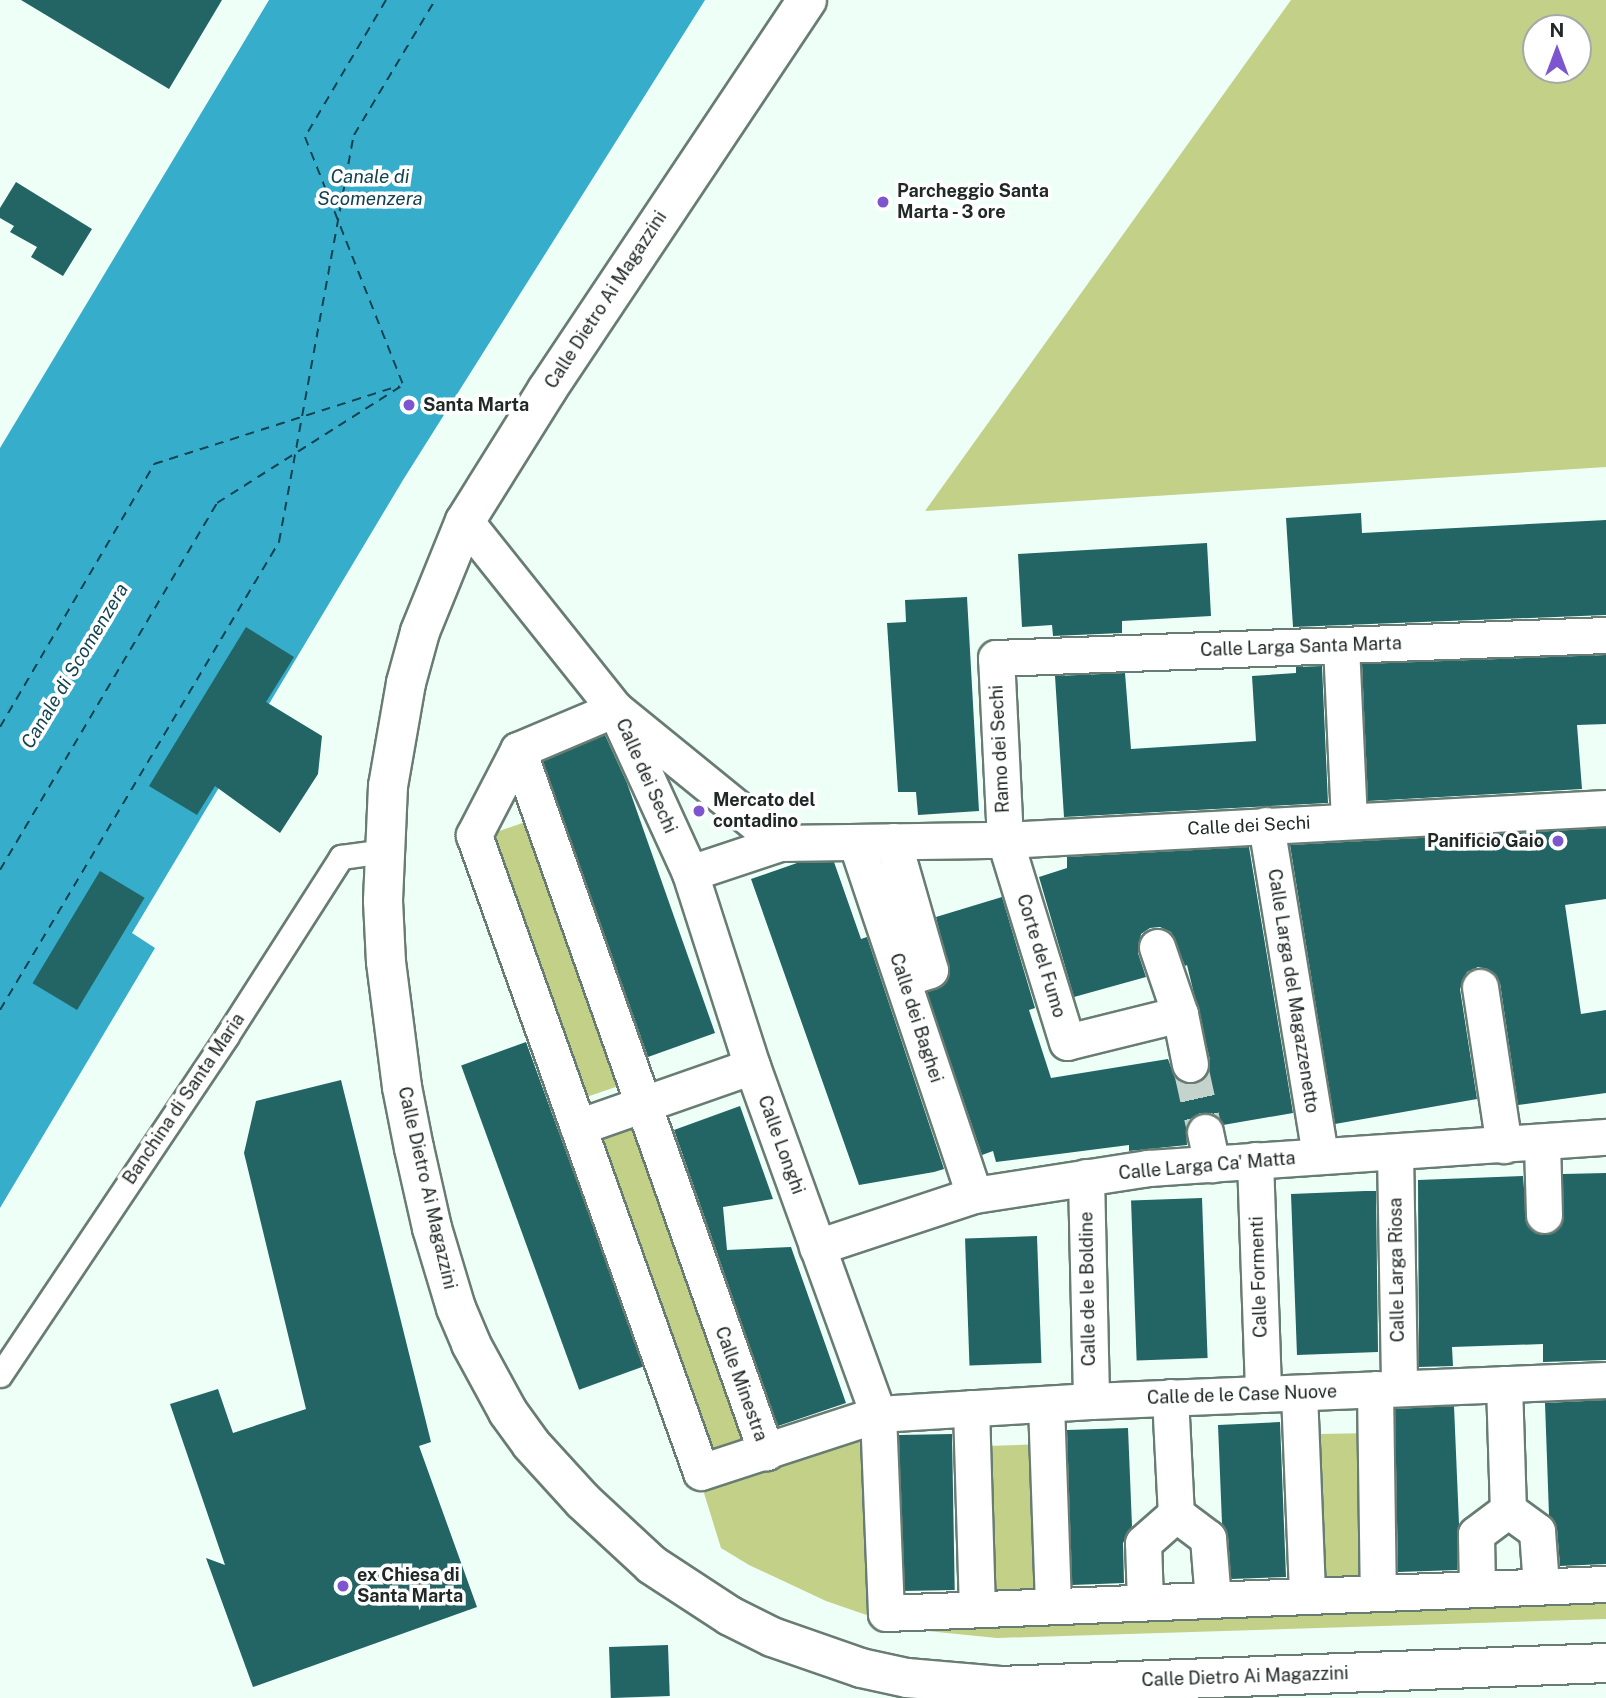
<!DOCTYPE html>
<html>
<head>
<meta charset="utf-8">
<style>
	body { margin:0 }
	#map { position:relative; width:1606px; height:1698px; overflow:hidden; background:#edfff7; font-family:"Public Sans",sans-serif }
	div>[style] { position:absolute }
	.green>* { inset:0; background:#c2d187; transform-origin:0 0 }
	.water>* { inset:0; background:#37adcc }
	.ferry>* { height:2px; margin-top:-1px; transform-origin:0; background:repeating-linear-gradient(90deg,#114351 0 9px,transparent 0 16px) }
	.building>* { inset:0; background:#226564; transform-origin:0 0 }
	.pedestrian-tunnel>* { height:35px; margin-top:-17.5px; transform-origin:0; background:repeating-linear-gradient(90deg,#c4d4cd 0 35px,transparent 0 53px) }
	.roads { filter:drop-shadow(2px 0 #687c73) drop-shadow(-2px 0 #687c73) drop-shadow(0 2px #687c73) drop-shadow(0 -2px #687c73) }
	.service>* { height:23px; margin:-11.5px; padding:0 11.5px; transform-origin:11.5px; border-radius:11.5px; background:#fff }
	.pedestrian>* { height:35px; margin:-17.5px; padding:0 17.5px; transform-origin:17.5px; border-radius:17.5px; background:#fff }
	.minor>* { height:38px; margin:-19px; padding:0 19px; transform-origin:19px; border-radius:19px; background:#fff }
	.dots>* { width:19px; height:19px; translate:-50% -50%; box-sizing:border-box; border:4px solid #fff; border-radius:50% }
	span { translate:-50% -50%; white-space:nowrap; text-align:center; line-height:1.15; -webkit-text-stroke:7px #fff; paint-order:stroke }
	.poi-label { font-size:18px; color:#202925; font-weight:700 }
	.left { translate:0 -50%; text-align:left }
	.right { translate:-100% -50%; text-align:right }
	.street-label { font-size:18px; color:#202925 }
	.water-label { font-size:19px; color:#114351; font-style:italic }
	.north { position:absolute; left:1522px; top:14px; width:70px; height:70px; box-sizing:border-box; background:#fff; border:2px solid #a6a9a8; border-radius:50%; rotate:0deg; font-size:19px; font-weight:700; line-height:28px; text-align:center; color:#202925 }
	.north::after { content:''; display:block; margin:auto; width:24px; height:32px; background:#7d56cf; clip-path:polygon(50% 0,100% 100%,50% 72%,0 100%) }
</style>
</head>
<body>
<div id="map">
	<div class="green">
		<i style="clip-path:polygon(evenodd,1291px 0,1606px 0,1606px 467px,925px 511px,1291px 0,1536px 28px,1578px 28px,1578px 70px,1536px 70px,1536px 28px)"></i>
		<i style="left:537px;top:818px;width:280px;height:54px;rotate:71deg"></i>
		<i style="left:643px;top:1122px;width:334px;height:53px;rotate:71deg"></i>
		<i style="clip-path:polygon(853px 1425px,875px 1436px,881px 1614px,1606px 1588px,1606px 1619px,997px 1638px,907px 1629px,826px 1601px,749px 1565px,721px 1548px,700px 1480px)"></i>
		<i style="left:1373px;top:1433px;width:154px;height:66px;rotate:89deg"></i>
		<i style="left:1045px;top:1444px;width:155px;height:66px;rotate:88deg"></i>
	</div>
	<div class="water">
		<i style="clip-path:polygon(269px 0,705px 0,403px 480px,132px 933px,155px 948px,0 1208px,0 448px)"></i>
	</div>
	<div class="ferry">
		<i style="left:386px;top:0;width:159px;rotate:120.6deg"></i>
		<i style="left:305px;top:137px;width:267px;rotate:68.4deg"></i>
		<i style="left:0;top:727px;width:305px;rotate:-59.6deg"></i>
		<i style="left:154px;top:464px;width:257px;rotate:-17.7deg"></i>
		<i style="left:0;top:870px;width:426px;rotate:-59.4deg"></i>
		<i style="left:217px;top:503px;width:220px;rotate:-32.4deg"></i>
		<i style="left:0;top:1010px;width:545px;rotate:-59.2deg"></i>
		<i style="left:279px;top:542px;width:414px;rotate:-79.6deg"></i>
		<i style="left:354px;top:135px;width:157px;rotate:-59deg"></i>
	</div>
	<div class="building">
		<i style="clip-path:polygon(21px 0,222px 0,169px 89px)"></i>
		<i style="clip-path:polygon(16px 182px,92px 229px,63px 276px,31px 257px,37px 247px,10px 232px,14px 226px,0 218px,0 208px)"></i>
		<i style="clip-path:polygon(1361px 513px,1362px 533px,1606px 520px,1606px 615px,1293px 627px,1286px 518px)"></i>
		<i style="clip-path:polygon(1207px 543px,1211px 616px,1122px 621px,1122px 633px,1053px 636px,1052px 625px,1022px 627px,1018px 554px)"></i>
		<i style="clip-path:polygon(967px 597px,979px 811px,918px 815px,916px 792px,898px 792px,887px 623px,906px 622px,905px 600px)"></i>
		<i style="clip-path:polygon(246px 627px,294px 657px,266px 702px,322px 736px,318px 774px,280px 833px,215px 786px,197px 815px,149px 786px)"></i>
		<i style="clip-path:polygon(1606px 655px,1606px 724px,1577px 725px,1582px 789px,1368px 801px,1362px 664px)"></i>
		<i style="clip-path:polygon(1322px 666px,1328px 803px,1064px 817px,1055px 676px,1125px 673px,1131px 749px,1256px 741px,1252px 676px,1296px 673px,1296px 667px)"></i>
		<i style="clip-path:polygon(605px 735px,627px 783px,715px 1033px,648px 1057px,543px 761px)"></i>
		<i style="clip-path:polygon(1606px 828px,1606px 899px,1565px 905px,1581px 1014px,1606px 1010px,1606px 1093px,1518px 1105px,1500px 983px,1488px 969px,1478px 967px,1467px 972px,1460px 989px,1477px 1099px,1335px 1124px,1290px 845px)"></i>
		<i style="clip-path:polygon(1249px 847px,1293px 1113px,1223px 1125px,1212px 1113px,1200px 1113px,1186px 1125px,1187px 1145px,1129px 1151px,1129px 1145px,996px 1162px,993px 1151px,982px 1155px,927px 992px,944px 984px,950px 974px,936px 917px,1002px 897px,1035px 1008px,1029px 1010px,1051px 1078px,1168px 1059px,1175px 1078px,1184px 1083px,1195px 1084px,1209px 1071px,1210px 1060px,1187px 965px,1185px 966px,1171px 932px,1160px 927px,1150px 928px,1141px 934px,1138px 953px,1146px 977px,1074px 997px,1039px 877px,1067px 868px,1067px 857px)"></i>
		<i style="clip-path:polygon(834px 862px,861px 939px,867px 937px,944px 1169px,934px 1172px,859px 1185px,751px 879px,797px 863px)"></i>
		<i style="left:100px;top:871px;width:52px;height:131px;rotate:31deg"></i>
		<i style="left:526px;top:1042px;width:345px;height:69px;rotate:70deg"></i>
		<i style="clip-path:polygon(341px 1080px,431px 1442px,419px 1446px,477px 1607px,253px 1687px,206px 1558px,225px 1565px,170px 1404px,218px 1389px,233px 1433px,306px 1409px,244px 1153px,256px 1101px)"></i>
		<i style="clip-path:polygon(740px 1106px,773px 1199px,723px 1207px,727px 1250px,791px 1247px,846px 1403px,778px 1426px,674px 1130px)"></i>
		<i style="clip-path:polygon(1606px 1173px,1606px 1360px,1543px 1362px,1543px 1344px,1452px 1347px,1453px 1366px,1419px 1367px,1418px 1180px,1523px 1176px,1527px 1225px,1535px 1233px,1545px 1235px,1555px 1232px,1562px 1224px,1563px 1174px)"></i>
		<i style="clip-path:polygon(1365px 1191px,1376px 1191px,1378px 1352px,1297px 1355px,1291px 1194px)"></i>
		<i style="left:1202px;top:1198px;width:160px;height:71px;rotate:88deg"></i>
		<i style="left:1037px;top:1236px;width:127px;height:72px;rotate:88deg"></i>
		<i style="clip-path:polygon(1606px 1400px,1606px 1564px,1560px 1566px,1557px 1529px,1549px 1515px,1545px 1403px)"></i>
		<i style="clip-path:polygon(1454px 1406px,1459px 1524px,1457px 1570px,1398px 1572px,1395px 1409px)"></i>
		<i style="clip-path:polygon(1280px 1422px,1286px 1577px,1231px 1579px,1228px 1536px,1222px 1523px,1218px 1425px)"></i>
		<i style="clip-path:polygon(1128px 1428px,1132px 1526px,1123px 1543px,1124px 1583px,1072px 1585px,1067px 1430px)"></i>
		<i style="left:952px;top:1434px;width:156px;height:53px;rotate:89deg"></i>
		<i style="left:668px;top:1645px;width:51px;height:59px;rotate:88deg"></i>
	</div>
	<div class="pedestrian-tunnel">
		<i style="left:1190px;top:1064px;width:70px;rotate:77.6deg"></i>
	</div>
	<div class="roads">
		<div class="service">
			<i style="left:0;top:1375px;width:407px;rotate:-56.2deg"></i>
			<i style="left:226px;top:1037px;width:214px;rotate:-57.4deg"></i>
			<i style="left:341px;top:857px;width:43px;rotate:-7.9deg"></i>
		</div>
		<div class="pedestrian">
			<i style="left:465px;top:521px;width:241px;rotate:51.4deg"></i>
			<i style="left:615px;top:709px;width:105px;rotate:157.1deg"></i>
			<i style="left:518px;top:750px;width:745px;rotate:70.54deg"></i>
			<i style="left:1341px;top:645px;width:176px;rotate:87.4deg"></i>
			<i style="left:518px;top:750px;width:96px;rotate:117.4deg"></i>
			<i style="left:474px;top:835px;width:676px;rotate:70.39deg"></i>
			<i style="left:701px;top:1472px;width:186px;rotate:-18.1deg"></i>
			<i style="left:878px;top:1414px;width:213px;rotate:-3.5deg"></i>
			<i style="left:1091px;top:1401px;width:515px;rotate:-2.34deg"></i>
			<i style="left:1266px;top:825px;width:335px;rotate:80.7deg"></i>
			<i style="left:893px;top:841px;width:134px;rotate:74deg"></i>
			<i style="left:930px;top:970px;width:28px;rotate:162deg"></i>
			<i style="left:856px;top:842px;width:372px;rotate:71.5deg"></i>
			<i style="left:780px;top:843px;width:213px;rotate:-140.9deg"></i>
			<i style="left:615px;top:709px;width:180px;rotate:65.4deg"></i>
			<i style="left:690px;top:873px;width:95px;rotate:-18.4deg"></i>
			<i style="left:780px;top:843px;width:225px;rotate:-0.8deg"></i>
			<i style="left:1005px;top:840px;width:602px;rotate:-3.05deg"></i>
			<i style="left:690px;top:873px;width:203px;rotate:72.2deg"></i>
			<i style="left:752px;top:1066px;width:370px;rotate:70.1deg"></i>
			<i style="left:878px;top:1414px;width:199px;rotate:87.7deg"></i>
			<i style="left:886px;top:1613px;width:721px;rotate:-2.31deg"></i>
			<i style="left:1157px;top:947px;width:71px;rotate:71.1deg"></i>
			<i style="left:1180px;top:1014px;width:51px;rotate:78.7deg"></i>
			<i style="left:1480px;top:987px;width:160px;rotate:81.4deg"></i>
			<i style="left:1180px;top:1014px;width:116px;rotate:166.1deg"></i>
			<i style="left:1067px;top:1042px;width:211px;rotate:-107.1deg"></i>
			<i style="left:1005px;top:840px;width:182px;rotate:-92.8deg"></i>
			<i style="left:996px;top:658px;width:610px;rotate:-2.16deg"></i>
			<i style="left:578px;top:1127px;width:184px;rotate:-19.3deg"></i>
			<i style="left:1205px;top:1132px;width:33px;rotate:78deg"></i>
			<i style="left:1542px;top:1143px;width:72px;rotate:88.4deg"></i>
			<i style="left:1395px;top:1152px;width:236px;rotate:89deg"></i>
			<i style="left:1255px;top:1160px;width:234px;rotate:88deg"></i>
			<i style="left:1086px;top:1177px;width:224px;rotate:88.7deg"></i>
			<i style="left:817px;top:1247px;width:165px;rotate:-18.3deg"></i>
			<i style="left:974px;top:1195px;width:176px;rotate:-8.8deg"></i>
			<i style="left:1148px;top:1168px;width:459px;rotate:-3.9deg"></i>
			<i style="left:1504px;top:1384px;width:126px;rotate:88.2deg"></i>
			<i style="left:1375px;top:1389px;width:204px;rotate:89.2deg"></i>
			<i style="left:1299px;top:1393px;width:203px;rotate:87.7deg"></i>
			<i style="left:1170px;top:1397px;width:117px;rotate:87.1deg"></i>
			<i style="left:1176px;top:1514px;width:40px;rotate:37deg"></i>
			<i style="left:1208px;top:1538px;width:62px;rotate:85.4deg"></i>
			<i style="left:1046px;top:1404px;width:202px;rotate:88deg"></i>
			<i style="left:971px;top:1408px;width:200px;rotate:88.3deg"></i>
			<i style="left:1508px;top:1510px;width:36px;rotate:36deg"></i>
			<i style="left:1537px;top:1531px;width:55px;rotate:85.8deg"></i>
			<i style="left:1477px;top:1588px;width:54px;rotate:-91.1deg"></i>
			<i style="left:1476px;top:1534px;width:40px;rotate:-37deg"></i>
			<i style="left:1145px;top:1602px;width:59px;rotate:-91.9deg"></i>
			<i style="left:1143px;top:1543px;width:44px;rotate:-41.3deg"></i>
		</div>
		<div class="minor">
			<i style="left:807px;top:0;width:469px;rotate:123.7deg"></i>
			<i style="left:547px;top:390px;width:155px;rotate:122deg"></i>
			<i style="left:465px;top:521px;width:120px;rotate:112.1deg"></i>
			<i style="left:420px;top:632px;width:53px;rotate:105.4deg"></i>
			<i style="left:406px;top:683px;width:105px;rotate:99.9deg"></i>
			<i style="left:388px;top:786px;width:115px;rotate:92.5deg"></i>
			<i style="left:383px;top:901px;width:61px;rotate:87.2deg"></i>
			<i style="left:386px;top:962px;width:126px;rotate:82.7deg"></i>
			<i style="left:402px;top:1087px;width:62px;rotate:78.9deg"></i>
			<i style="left:414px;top:1148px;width:82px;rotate:77.3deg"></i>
			<i style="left:432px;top:1228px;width:84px;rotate:73.3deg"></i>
			<i style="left:456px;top:1308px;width:39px;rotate:67deg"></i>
			<i style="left:471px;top:1344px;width:77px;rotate:61.4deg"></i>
			<i style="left:508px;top:1412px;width:39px;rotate:54deg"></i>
			<i style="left:531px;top:1444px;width:77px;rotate:47.6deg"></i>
			<i style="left:583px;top:1501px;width:94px;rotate:42.8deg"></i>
			<i style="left:652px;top:1565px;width:93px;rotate:33.2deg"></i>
			<i style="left:730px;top:1616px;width:47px;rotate:26.6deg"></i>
			<i style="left:772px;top:1637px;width:94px;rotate:19.2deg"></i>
			<i style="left:861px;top:1668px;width:47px;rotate:12.3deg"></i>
			<i style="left:907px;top:1678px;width:93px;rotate:4.9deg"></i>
			<i style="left:1000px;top:1686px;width:606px;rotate:-2.17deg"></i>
		</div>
	</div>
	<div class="dots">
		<i style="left:883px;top:202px;background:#7d56cf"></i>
		<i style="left:409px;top:405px;background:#7d56cf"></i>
		<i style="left:699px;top:811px;background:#7d56cf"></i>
		<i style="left:1558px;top:841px;background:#7d56cf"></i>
		<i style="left:343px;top:1586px;background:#7d56cf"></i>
	</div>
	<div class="poi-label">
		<span class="left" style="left:897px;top:202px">Parcheggio Santa<br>Marta - 3 ore</span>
		<span class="left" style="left:423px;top:405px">Santa Marta</span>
		<span class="left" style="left:713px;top:811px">Mercato del<br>contadino</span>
		<span class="right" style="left:1544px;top:841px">Panificio Gaio</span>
		<span class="left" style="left:357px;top:1586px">ex Chiesa di<br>Santa Marta</span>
	</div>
	<div class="street-label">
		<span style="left:606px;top:300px;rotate:-57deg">Calle Dietro Ai Magazzini</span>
		<span style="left:1301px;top:647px;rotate:-2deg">Calle Larga Santa Marta</span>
		<span style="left:1000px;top:749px;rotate:-93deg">Ramo dei Sechi</span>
		<span style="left:646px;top:776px;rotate:66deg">Calle dei Sechi</span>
		<span style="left:1249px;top:826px;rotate:-3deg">Calle dei Sechi</span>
		<span style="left:1041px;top:956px;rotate:73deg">Corte del Fumo</span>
		<span style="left:1293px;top:991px;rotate:81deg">Calle Larga del Magazzenetto</span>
		<span style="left:916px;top:1018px;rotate:72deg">Calle dei Baghei</span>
		<span style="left:184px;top:1099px;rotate:-56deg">Banchina di Santa Maria</span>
		<span style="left:781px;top:1145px;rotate:70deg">Calle Longhi</span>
		<span style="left:1207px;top:1166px;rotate:-5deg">Calle Larga Ca' Matta</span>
		<span style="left:427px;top:1188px;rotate:77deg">Calle Dietro Ai Magazzini</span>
		<span style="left:1397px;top:1270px;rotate:-91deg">Calle Larga Riosa</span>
		<span style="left:1259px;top:1277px;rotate:-92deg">Calle Formenti</span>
		<span style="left:1088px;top:1289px;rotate:-91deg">Calle de le Boldine</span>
		<span style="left:741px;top:1384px;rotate:70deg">Calle Minestra</span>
		<span style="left:1242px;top:1395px;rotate:-2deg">Calle de le Case Nuove</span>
		<span style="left:1245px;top:1677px;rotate:-2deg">Calle Dietro Ai Magazzini</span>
	</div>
	<div class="water-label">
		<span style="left:370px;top:188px">Canale di<br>Scomenzera</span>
		<span style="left:75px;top:666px;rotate:-59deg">Canale di Scomenzera</span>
	</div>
	<div class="north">N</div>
</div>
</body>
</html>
